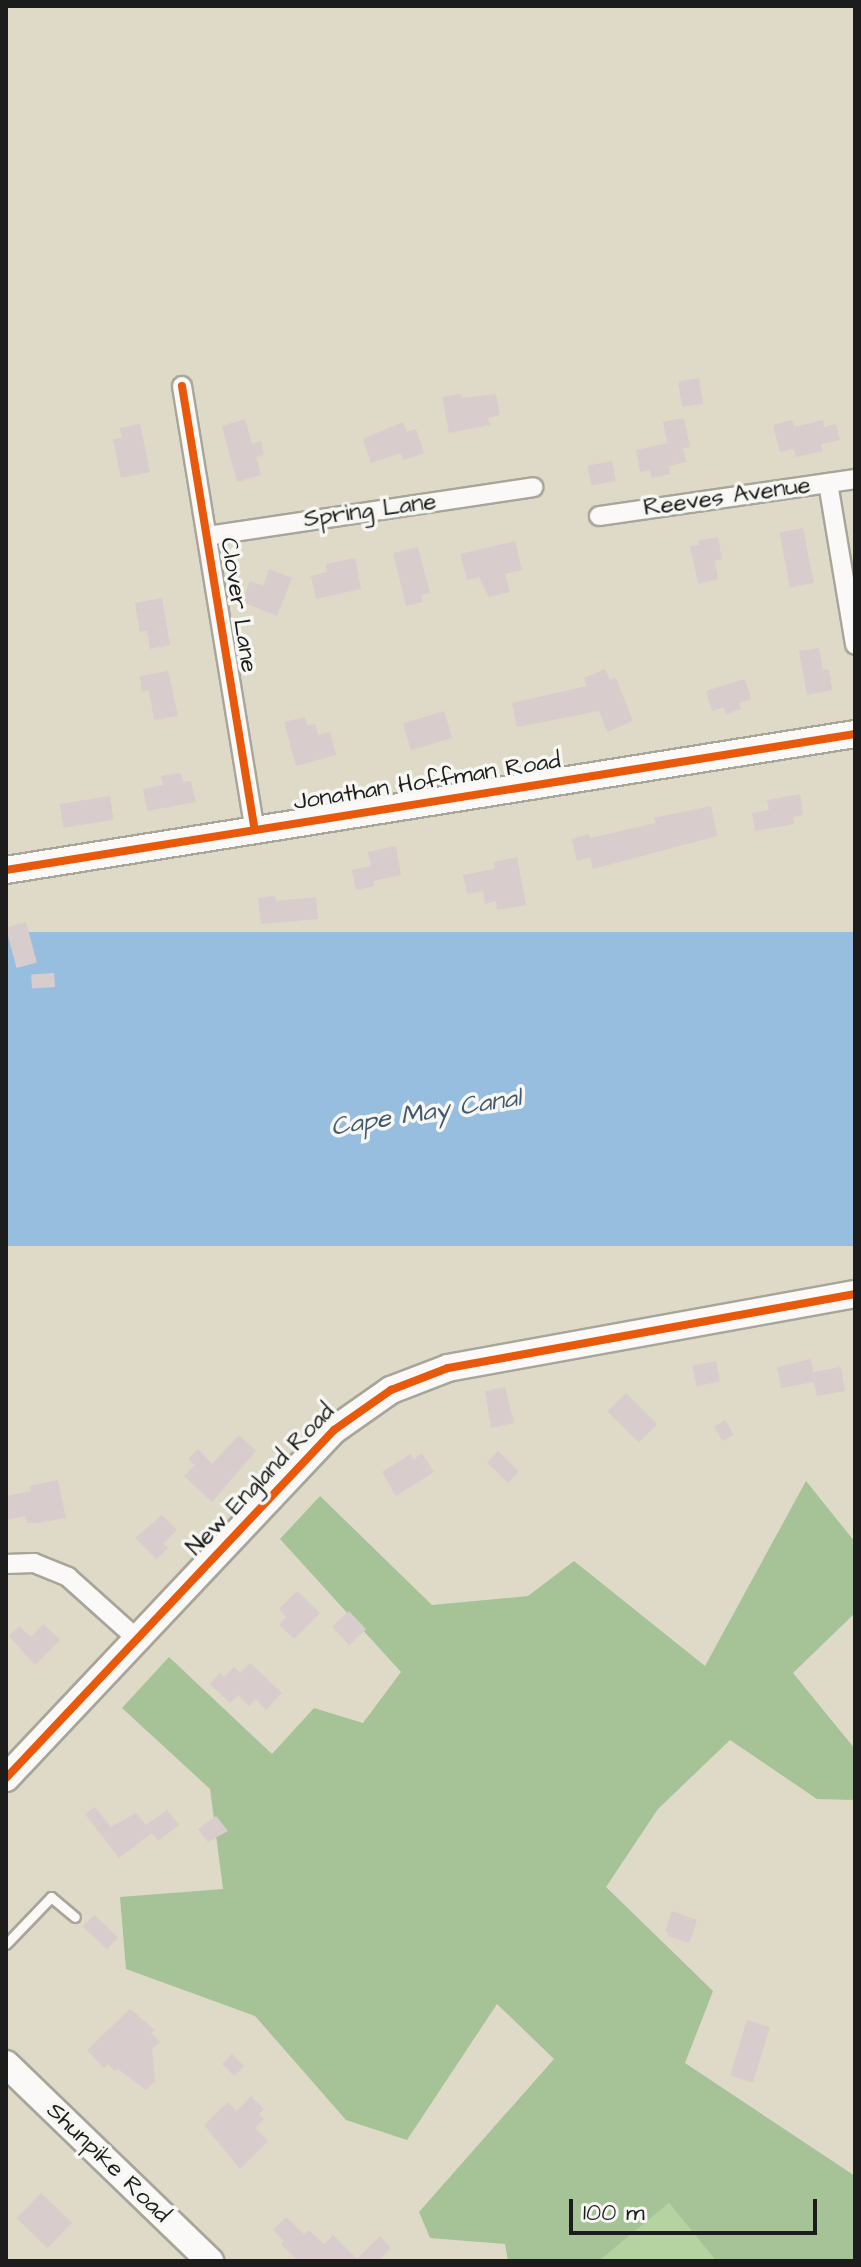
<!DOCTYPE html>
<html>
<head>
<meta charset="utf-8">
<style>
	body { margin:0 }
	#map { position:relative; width:861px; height:2267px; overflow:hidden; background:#dedac7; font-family:"Architects Daughter",sans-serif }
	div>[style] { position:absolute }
	.green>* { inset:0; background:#b5d3a1 }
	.forest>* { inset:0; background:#a5c397 }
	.water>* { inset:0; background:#97bedf; transform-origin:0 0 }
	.building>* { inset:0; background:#d8cccd; transform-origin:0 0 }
	.roads { filter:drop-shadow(2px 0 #a8a599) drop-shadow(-2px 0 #a8a599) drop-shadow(0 2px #a8a599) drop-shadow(0 -2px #a8a599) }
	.lane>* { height:9px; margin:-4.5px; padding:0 4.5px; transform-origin:4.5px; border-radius:4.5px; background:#faf9f7 }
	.street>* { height:18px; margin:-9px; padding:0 9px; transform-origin:9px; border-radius:9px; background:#faf9f7 }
	.secondary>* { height:26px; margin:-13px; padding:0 13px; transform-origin:13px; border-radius:13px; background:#faf9f7 }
	.cycleway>* { height:8px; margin:-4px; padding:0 4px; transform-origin:4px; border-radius:4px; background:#e8590c }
	span { translate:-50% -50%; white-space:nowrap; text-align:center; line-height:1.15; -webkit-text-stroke:7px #f6f6f2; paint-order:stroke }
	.street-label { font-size:24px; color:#1c1c1c }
	.water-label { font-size:26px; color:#41586e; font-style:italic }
	.frame { position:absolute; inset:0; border:8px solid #1c1c1c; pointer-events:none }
	.scale { position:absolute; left:569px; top:2199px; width:248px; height:36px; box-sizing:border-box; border:4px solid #1c1c1c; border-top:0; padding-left:10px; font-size:24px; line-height:28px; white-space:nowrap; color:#1c1c1c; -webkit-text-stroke:6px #f6f6f2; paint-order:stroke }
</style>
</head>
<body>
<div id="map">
	<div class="green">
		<i style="clip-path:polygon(669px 2203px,716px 2261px,599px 2261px)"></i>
	</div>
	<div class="forest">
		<i style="clip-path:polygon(806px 1481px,855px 1542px,855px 1613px,793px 1673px,855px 1749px,855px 1800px,817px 1799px,730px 1740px,658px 1809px,606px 1887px,713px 1991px,685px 2063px,855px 2176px,855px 2261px,716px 2261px,669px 2203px,599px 2261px,508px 2261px,505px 2244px,430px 2238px,419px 2212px,554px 2059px,497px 2004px,407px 2140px,346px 2120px,255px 2016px,126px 1969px,120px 1897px,223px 1889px,210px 1789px,122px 1708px,169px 1657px,272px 1754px,314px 1708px,363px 1723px,401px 1672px,280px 1539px,320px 1496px,432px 1605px,528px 1596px,574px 1561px,705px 1666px)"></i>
	</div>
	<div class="water">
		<i style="left:855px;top:932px;width:314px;height:863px;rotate:90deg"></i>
	</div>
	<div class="building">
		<i style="left:699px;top:378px;width:26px;height:21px;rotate:81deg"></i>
		<i style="clip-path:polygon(461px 394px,461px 398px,496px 394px,500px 415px,488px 418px,490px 425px,449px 433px,442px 397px)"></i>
		<i style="clip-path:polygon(684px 418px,690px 447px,683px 448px,686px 462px,669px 466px,670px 474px,652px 478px,650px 470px,640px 472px,636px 450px,667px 443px,663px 422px)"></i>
		<i style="clip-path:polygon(245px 419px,252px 444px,261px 441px,264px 455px,256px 457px,261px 475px,237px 482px,222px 426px)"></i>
		<i style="clip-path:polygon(792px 420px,794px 427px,823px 420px,824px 427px,836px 424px,840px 440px,821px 444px,823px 451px,796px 457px,794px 449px,780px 452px,773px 425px)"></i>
		<i style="clip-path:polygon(403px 422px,407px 432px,416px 429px,424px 453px,403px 460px,401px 453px,371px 463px,363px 439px)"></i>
		<i style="clip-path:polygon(140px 424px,150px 472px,121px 478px,113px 439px,122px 438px,120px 428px)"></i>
		<i style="left:612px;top:461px;width:20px;height:25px;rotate:79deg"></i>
		<i style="left:803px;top:528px;width:56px;height:24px;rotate:79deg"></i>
		<i style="clip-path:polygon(718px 537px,722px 559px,715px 561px,718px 579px,698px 584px,690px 546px,699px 545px,698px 541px)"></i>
		<i style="clip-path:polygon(515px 541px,522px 570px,505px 574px,510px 592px,489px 597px,479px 577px,467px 580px,460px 554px)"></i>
		<i style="clip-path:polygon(418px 547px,430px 593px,421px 595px,423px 602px,406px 606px,393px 553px)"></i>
		<i style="clip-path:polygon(355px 558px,361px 589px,316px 599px,311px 576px,327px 572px,326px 564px)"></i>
		<i style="clip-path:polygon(269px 569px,292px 578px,277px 616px,242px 602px,250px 581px,263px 586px)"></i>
		<i style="clip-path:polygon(162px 598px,170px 645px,150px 649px,147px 630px,140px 632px,135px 603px)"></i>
		<i style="clip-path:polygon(819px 648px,823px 670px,829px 669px,832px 690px,807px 695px,799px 651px)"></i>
		<i style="clip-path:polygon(605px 669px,610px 680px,616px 678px,633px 721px,607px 732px,599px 711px,517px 727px,512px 703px,587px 686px,584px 678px)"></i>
		<i style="clip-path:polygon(168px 671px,178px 716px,154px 720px,149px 690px,142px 692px,140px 676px)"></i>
		<i style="clip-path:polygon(745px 679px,751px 699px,739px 703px,741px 709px,726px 714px,724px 707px,712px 711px,706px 691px)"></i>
		<i style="left:444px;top:711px;width:28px;height:43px;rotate:73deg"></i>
		<i style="clip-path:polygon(305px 717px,307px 726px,315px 724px,318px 735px,330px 732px,336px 755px,296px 766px,284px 722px)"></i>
		<i style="clip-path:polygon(181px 773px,183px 782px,191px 781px,196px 802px,147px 811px,143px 789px,163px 785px,161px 776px)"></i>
		<i style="clip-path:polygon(800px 794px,803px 815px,793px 817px,794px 824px,755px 831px,752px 813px,769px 810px,767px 800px)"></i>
		<i style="left:110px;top:796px;width:24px;height:51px;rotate:81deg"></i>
		<i style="clip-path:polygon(711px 806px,717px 836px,593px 869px,590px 857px,577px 861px,572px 839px,589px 834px,590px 838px,656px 823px,654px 818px)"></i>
		<i style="clip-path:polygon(396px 846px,401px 875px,373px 881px,374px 886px,356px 890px,352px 870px,371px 866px,368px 852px)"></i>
		<i style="clip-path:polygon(517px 857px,526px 905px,497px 910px,496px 901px,485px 904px,483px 891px,467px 894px,463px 875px,495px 869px,494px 862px)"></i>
		<i style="clip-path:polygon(275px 896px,276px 901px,316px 897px,318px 919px,261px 924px,258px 898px)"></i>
		<i style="left:26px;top:922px;width:42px;height:21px;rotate:75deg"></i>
		<i style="left:54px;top:973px;width:14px;height:23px;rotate:86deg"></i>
		<i style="clip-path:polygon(811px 1359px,813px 1372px,841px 1367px,845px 1391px,817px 1396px,814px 1382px,781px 1388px,777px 1367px)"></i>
		<i style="left:716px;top:1361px;width:21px;height:24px;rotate:79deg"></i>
		<i style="clip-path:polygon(505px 1387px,514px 1423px,491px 1428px,485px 1391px)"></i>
		<i style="left:626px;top:1393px;width:44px;height:26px;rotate:45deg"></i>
		<i style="left:725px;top:1420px;width:17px;height:13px;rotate:59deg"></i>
		<i style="clip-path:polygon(239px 1435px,256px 1451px,212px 1502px,184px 1476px,195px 1465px,188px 1459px,198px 1449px,212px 1464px)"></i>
		<i style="left:498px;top:1451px;width:29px;height:16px;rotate:44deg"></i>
		<i style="clip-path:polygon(422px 1453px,434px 1472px,396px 1496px,382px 1472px,411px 1454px,414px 1459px)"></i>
		<i style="clip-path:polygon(58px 1480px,66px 1518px,37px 1523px,27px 1523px,25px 1516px,6px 1520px,6px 1496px,31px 1491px,30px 1486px)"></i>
		<i style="clip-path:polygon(162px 1515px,177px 1530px,163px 1544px,168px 1548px,157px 1559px,135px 1538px)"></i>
		<i style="clip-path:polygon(297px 1591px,320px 1613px,294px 1639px,279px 1625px,286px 1617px,279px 1609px)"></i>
		<i style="left:349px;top:1611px;width:25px;height:23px;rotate:47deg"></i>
		<i style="clip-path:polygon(43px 1624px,60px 1640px,35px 1665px,9px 1636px,19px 1626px,31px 1637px)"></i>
		<i style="clip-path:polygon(250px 1663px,282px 1693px,266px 1710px,256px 1699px,249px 1706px,238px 1695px,230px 1703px,210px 1684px,220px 1673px,224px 1677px,234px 1667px,240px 1673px)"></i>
		<i style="clip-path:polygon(95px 1807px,111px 1827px,136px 1813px,146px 1825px,167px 1810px,179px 1825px,158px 1841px,152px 1833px,119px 1858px,85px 1814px)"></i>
		<i style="clip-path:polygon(216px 1816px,228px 1831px,208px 1842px,198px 1829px)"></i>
		<i style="clip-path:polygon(672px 1911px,697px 1920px,689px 1943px,668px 1936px,669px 1932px,665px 1931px)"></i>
		<i style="left:94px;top:1915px;width:33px;height:16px;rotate:43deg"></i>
		<i style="clip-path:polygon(130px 2009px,155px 2030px,151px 2033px,160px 2042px,152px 2049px,155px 2081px,146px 2090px,118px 2069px,115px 2071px,108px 2064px,104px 2068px,87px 2050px)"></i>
		<i style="left:747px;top:2020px;width:24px;height:58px;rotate:17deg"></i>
		<i style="left:232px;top:2054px;width:17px;height:14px;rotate:45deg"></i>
		<i style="clip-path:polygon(251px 2096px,264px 2109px,259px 2114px,264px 2119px,255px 2128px,268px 2141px,240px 2169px,204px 2125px,228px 2102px,237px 2111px)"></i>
		<i style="left:41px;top:2193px;width:43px;height:35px;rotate:44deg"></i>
		<i style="clip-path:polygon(286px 2217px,304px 2234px,309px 2230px,324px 2244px,333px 2235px,357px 2259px,380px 2236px,391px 2248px,378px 2261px,298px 2261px,281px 2244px,284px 2241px,273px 2230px)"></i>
	</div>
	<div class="roads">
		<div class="lane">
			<i style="left:6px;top:1944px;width:65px;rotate:-46.2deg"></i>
			<i style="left:51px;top:1897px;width:31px;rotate:40deg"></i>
		</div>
		<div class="street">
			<i style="left:182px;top:386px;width:450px;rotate:80.7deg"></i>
			<i style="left:828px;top:483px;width:164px;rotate:80.5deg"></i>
			<i style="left:599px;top:516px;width:259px;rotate:-8.2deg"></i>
			<i style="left:207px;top:536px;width:330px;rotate:-8.5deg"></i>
			<i style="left:6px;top:1564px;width:28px;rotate:-2deg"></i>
			<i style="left:34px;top:1563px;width:37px;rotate:22deg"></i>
			<i style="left:68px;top:1577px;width:91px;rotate:41.9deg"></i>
		</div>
		<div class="secondary">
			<i style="left:6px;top:870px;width:860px;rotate:-9.1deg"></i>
			<i style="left:6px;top:1778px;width:478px;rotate:-46.7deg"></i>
			<i style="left:334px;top:1430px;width:70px;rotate:-35.1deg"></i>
			<i style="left:391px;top:1390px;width:61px;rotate:-21.1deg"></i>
			<i style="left:448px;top:1368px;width:414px;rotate:-10.3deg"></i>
			<i style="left:6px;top:2064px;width:284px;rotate:44deg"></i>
		</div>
	</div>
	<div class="cycleway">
		<i style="left:182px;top:386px;width:450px;rotate:80.7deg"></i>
		<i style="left:6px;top:870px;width:860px;rotate:-9.1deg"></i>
		<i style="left:6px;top:1778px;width:478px;rotate:-46.7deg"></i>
		<i style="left:334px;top:1430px;width:70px;rotate:-35.1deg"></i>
		<i style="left:391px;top:1390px;width:61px;rotate:-21.1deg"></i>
		<i style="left:448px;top:1368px;width:414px;rotate:-10.3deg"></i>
	</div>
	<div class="street-label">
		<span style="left:727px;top:497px;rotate:-8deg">Reeves Avenue</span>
		<span style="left:370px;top:511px;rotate:-8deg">Spring Lane</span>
		<span style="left:238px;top:605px;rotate:81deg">Clover Lane</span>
		<span style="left:427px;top:782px;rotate:-9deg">Jonathan Hoffman Road</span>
		<span style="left:261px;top:1480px;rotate:-46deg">New England Road</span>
		<span style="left:108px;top:2163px;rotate:44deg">Shunpike Road</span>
	</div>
	<div class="water-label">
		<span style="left:426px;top:1113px;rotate:-9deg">Cape May Canal</span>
	</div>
	<div class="frame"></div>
	<div class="scale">100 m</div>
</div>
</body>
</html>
